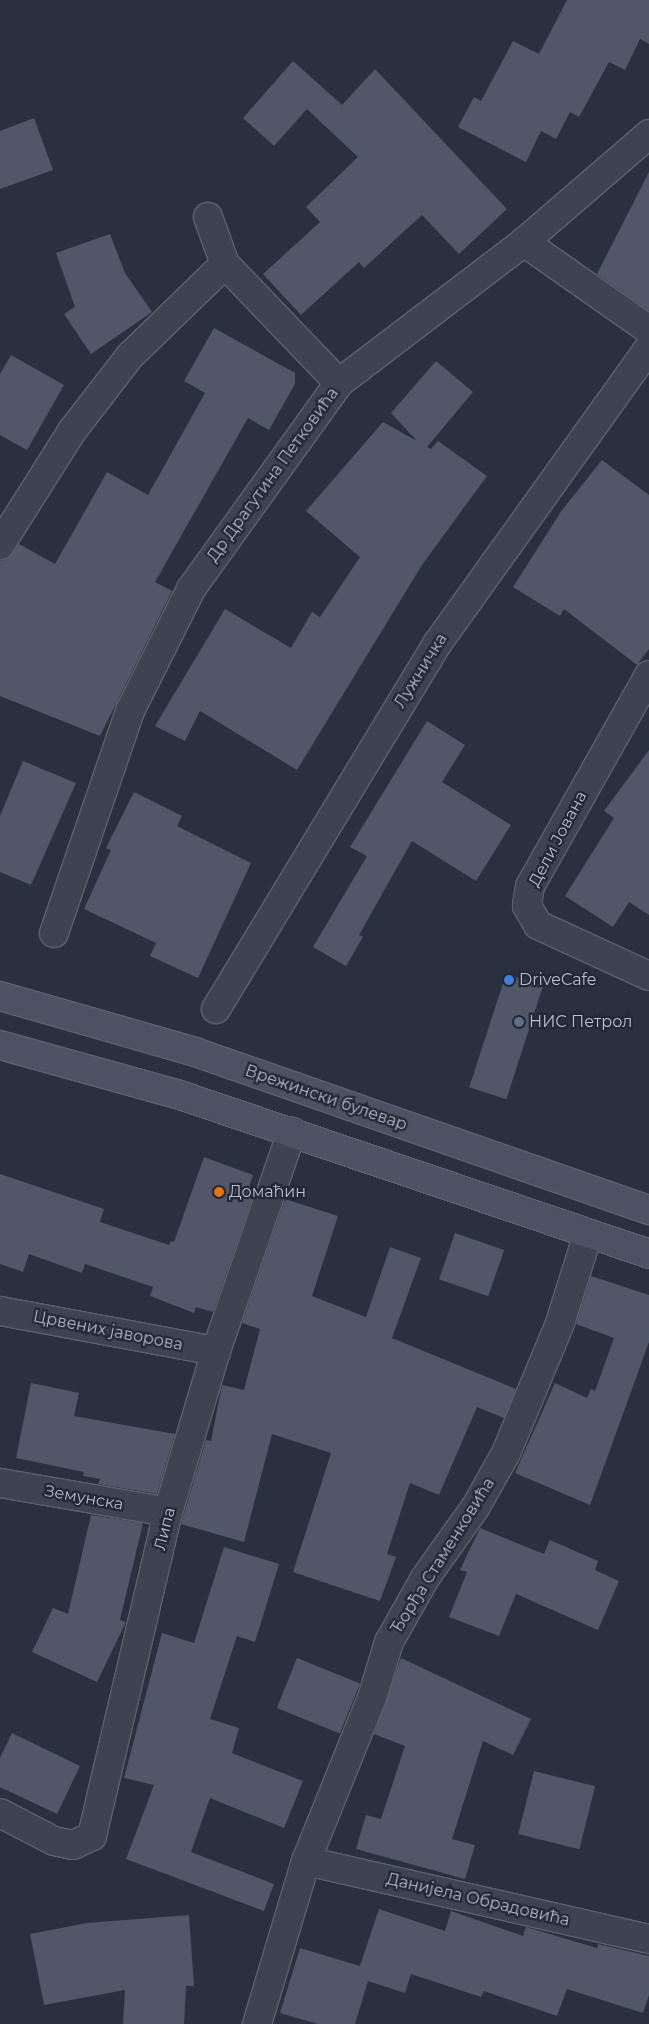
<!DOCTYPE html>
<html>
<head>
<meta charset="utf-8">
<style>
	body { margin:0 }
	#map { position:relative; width:649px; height:2024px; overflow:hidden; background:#293140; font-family:Montserrat,sans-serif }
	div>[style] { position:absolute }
	.building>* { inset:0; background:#4f5769; transform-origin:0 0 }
	.roads { filter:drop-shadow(1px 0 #5b616e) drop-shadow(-1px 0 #5b616e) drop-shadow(0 1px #5b616e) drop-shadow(0 -1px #5b616e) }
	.minor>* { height:28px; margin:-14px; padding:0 14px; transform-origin:14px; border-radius:14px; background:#3d4350 }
	.secondary>* { height:28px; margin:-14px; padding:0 14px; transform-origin:14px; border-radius:14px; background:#4b5263 }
	.dots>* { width:14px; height:14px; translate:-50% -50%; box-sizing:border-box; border:2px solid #222836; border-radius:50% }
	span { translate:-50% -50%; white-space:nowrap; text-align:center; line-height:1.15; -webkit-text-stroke:4.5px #222836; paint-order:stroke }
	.street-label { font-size:16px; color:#babfca }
	.poi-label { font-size:16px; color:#babfca }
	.left { translate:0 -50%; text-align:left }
</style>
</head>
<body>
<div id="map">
	<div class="building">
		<i style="clip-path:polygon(567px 0,649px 0,649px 44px,640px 39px,625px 70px,609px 62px,579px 117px,570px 112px,556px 139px,541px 131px,526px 162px,458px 127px,474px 97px,481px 101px,513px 41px,539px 54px)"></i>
		<i style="clip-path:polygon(293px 61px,342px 105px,375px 69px,507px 209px,459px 254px,422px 215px,364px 268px,359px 262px,301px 315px,263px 274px,320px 222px,306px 207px,358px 157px,307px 109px,274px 146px,243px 118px)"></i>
		<i style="clip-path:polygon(34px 118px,53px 170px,0 189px,0 131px)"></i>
		<i style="clip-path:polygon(649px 172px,649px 311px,597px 274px)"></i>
		<i style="clip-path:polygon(110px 234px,125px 273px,152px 312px,91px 354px,64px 314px,75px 307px,56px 253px)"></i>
		<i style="clip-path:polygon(214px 328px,295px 373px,295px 384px,269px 430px,248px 418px,155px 582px,172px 591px,100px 736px,0 696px,0 561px,8px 559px,19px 544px,55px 564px,107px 472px,148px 495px,205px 393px,184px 381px)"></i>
		<i style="clip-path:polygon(11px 355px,64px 385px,27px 450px,0 435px,0 374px)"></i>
		<i style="clip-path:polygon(436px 361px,473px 392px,427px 447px,431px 449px,438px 441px,487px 476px,422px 565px,297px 770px,200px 711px,185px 741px,155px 726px,225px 609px,291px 648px,312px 612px,320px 617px,360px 557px,306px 511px,383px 422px,417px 441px,391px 413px)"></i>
		<i style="clip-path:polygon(602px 460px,649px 495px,649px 649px,637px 665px,564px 609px,560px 616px,513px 587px,562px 510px)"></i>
		<i style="clip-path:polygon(427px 721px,465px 745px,442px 782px,511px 825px,476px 881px,412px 841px,359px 935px,363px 937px,346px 966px,313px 947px,367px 856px,350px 847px)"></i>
		<i style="clip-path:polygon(649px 750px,649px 915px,629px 902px,613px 927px,565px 896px,614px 818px,604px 811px)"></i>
		<i style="clip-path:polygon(23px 761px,76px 783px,31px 885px,0 872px,0 816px)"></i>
		<i style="clip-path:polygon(134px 792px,182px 816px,177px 826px,251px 863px,198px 978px,150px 956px,156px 943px,84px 909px,111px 850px,106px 848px)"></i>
		<i style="left:506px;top:974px;width:39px;height:119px;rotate:18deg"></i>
		<i style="clip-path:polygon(204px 1157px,253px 1175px,249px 1187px,256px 1189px,213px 1312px,196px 1307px,194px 1313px,150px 1296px,153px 1287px,85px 1264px,82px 1273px,29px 1254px,23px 1272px,0 1264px,0 1174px,104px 1209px,100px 1222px,169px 1245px,171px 1241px,174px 1242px)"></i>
		<i style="clip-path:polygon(285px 1199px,338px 1216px,312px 1296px,366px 1317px,390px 1247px,421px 1258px,392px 1338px,516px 1389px,504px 1418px,477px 1407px,439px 1495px,410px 1483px,387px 1554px,396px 1557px,380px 1601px,293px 1572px,331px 1453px,272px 1434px,244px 1542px,181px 1524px,206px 1440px,211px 1441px,222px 1385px,244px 1390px,260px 1329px,242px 1323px)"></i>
		<i style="left:455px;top:1233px;width:52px;height:49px;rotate:19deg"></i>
		<i style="clip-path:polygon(591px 1276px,649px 1295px,649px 1342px,590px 1505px,515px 1473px,555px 1383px,587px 1398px,591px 1389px,595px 1391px,614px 1338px,576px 1324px)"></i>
		<i style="clip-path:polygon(31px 1383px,79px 1393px,74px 1416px,175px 1434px,157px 1494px,98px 1484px,100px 1479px,83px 1476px,84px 1472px,16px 1458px)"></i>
		<i style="clip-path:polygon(91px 1515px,143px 1523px,120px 1620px,126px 1622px,97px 1682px,32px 1652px,53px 1608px,68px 1614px)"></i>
		<i style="clip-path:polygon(480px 1528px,544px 1554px,550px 1540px,598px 1561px,595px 1570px,619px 1581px,598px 1630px,516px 1594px,499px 1636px,449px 1617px,467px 1572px,460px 1570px)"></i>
		<i style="clip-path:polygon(224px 1547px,279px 1564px,255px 1642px,237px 1636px,210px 1719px,239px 1728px,232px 1753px,303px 1781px,284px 1828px,210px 1798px,191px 1852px,274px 1884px,264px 1911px,126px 1859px,154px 1785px,124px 1778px,162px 1633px,194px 1643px)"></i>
		<i style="left:297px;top:1658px;width:68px;height:54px;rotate:22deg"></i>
		<i style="clip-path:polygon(401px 1658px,531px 1719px,513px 1755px,483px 1741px,452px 1839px,475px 1845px,465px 1879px,356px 1849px,366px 1815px,381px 1819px,405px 1746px,374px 1734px)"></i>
		<i style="clip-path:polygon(12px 1733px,80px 1766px,57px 1814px,0 1787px,0 1758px)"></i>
		<i style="left:534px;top:1771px;width:63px;height:65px;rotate:14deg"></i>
		<i style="clip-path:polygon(379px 1909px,445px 1931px,451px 1911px,523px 1936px,526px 1927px,597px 1948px,598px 1944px,649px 1956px,649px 1995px,643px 2013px,567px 1989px,557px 2016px,484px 1991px,481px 1997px,411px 1974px,405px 1993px,368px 1981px,355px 2024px,318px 2024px,280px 2013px,300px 1948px,360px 1966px)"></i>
		<i style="clip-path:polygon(189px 1915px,194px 1986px,186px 1986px,184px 2024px,123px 2024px,125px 1990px,44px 2005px,30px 1934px,87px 1923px)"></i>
	</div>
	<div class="roads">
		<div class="minor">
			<i style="left:208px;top:217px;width:50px;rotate:70.1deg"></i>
			<i style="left:524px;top:242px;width:153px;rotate:35.1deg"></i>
			<i style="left:0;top:545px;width:135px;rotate:-57.7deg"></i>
			<i style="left:72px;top:431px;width:95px;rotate:-52.3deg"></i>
			<i style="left:130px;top:356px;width:132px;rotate:-44.1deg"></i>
			<i style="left:225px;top:264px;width:165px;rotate:46.2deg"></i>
			<i style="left:649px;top:675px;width:242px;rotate:119.4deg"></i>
			<i style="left:530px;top:886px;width:20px;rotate:99deg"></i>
			<i style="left:527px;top:906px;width:22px;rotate:60deg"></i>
			<i style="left:538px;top:925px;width:122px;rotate:24.7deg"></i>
			<i style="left:54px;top:933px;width:235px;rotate:-71.1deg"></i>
			<i style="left:130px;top:711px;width:136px;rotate:-63.4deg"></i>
			<i style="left:191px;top:589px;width:254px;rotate:-54.3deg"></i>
			<i style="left:339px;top:383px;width:233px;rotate:-37.3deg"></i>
			<i style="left:524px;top:242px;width:165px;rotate:-40.8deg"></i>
			<i style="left:216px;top:1009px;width:427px;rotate:-58.8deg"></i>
			<i style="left:437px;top:644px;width:364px;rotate:-54.4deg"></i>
			<i style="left:0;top:1311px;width:220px;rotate:10.5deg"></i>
			<i style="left:0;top:1483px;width:170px;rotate:9.8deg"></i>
			<i style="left:0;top:1813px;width:61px;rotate:27.4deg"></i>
			<i style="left:54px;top:1841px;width:19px;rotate:12deg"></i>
			<i style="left:73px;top:1845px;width:21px;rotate:-25deg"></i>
			<i style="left:92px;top:1836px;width:333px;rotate:-76.8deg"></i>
			<i style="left:168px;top:1512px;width:168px;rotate:-73.4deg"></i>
			<i style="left:216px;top:1351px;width:232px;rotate:-70.9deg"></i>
			<i style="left:306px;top:1861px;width:352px;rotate:12.8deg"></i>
			<i style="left:257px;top:2024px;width:170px;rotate:-73.3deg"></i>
			<i style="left:306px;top:1861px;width:176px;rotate:-68deg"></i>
			<i style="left:372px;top:1698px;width:59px;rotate:-73.1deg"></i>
			<i style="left:389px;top:1642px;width:73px;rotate:-60.6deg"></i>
			<i style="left:425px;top:1578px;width:86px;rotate:-54.5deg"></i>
			<i style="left:475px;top:1508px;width:63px;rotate:-60.6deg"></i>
			<i style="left:506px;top:1453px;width:141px;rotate:-67.4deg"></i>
			<i style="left:560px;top:1323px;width:93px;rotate:-72.5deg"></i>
		</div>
		<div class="secondary">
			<i style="left:0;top:996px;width:203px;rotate:16deg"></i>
			<i style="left:195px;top:1052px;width:481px;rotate:19.2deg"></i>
			<i style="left:0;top:1045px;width:184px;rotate:15.5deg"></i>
			<i style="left:177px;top:1094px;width:498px;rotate:18.7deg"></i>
		</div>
	</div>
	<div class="dots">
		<i style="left:509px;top:980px;background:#3f7fe0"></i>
		<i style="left:519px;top:1022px;background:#5c6f8a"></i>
		<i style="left:219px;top:1192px;background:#e8710a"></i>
	</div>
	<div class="street-label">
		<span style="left:273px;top:475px;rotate:-54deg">Др Драгутина Петковића</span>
		<span style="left:421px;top:671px;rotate:-58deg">Лужничка</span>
		<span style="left:558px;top:839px;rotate:-62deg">Дели Јована</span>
		<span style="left:326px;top:1098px;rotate:19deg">Врежински булевар</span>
		<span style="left:108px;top:1331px;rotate:11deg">Црвених јаворова</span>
		<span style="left:84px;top:1498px;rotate:10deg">Земунска</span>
		<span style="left:165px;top:1529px;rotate:-76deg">Липа</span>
		<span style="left:443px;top:1556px;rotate:-58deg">Ђорђа Стаменковића</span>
		<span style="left:478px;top:1900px;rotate:13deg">Данијела Обрадовића</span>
	</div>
	<div class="poi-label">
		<span class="left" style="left:519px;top:980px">DriveCafe</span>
		<span class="left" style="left:529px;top:1022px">НИС Петрол</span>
		<span class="left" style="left:229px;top:1192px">Домаћин</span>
	</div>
</div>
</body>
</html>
